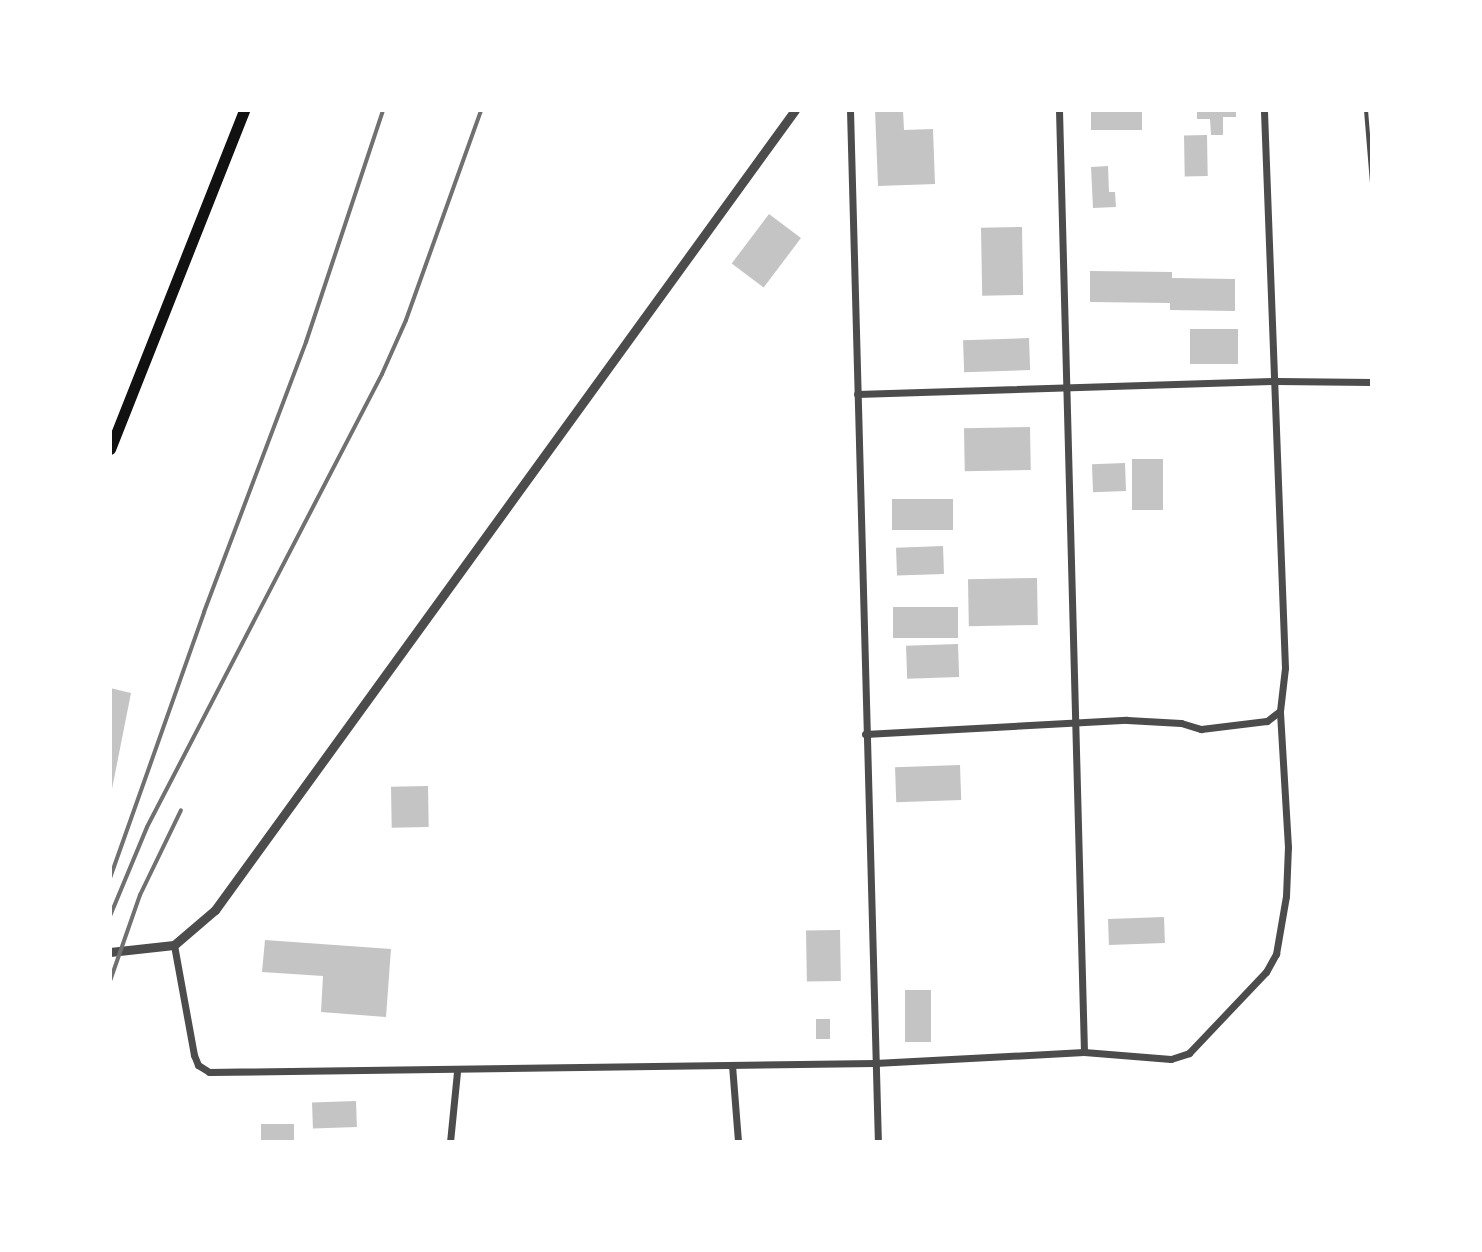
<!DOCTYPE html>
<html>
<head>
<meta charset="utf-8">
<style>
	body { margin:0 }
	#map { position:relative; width:1482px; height:1252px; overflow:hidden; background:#fff; font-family:Overpass,sans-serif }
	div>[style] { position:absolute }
	.building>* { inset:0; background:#c4c4c4; transform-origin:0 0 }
	.service>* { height:4px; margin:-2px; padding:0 2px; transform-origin:2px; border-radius:2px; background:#4c4c4c }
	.minor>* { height:7px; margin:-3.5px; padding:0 3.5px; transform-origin:3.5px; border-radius:3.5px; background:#4c4c4c }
	.tertiary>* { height:9px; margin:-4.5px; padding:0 4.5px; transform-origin:4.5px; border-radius:4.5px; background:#4c4c4c }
	.primary>* { height:11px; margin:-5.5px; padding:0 5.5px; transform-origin:5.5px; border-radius:5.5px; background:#111 }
	.rail>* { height:4px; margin:-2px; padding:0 2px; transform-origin:2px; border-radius:2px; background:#707070 }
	span { translate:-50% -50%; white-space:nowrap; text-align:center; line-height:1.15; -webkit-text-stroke:7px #fff; paint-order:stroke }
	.frame { position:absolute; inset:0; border:112px solid #fff; pointer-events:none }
</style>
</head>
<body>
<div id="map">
	<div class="building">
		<i style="clip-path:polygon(875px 110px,903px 110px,904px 130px,933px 129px,935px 184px,878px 186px)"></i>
		<i style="left:1091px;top:110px;width:51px;height:20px"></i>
		<i style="clip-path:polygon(1197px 110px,1236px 110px,1236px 117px,1223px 117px,1223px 135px,1211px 135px,1210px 119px,1197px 119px)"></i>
		<i style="left:1207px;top:135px;width:41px;height:23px;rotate:89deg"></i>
		<i style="clip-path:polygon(1108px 166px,1109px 192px,1115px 192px,1116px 207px,1093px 208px,1091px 167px)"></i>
		<i style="left:769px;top:214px;width:40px;height:62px;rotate:37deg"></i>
		<i style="left:1022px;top:227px;width:68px;height:41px;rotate:89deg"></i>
		<i style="clip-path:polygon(1090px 271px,1172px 272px,1172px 278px,1235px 279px,1235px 311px,1170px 310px,1170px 303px,1090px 302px)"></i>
		<i style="left:1190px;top:329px;width:48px;height:35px"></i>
		<i style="left:1029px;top:338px;width:32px;height:66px;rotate:88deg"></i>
		<i style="left:1030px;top:427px;width:43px;height:66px;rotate:89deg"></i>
		<i style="left:1132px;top:459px;width:31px;height:51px"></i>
		<i style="left:1125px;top:463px;width:28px;height:33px;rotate:88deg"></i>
		<i style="left:953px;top:499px;width:31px;height:61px;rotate:90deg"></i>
		<i style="left:943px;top:546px;width:28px;height:47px;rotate:88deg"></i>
		<i style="left:1037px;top:578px;width:47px;height:69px;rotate:89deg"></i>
		<i style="left:958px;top:607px;width:31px;height:65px;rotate:90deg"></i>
		<i style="left:958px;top:644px;width:33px;height:52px;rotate:88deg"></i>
		<i style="clip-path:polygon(110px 688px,131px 693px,111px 794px,110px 794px)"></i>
		<i style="left:960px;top:765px;width:35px;height:65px;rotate:88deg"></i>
		<i style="left:428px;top:786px;width:41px;height:37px;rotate:89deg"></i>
		<i style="left:1164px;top:917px;width:26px;height:56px;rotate:88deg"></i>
		<i style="left:840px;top:930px;width:51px;height:34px;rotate:89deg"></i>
		<i style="clip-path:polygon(265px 940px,391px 949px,386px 1017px,321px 1012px,323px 976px,262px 972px)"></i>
		<i style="left:905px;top:990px;width:26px;height:52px"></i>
		<i style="left:816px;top:1019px;width:14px;height:20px"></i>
		<i style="left:356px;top:1101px;width:26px;height:44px;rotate:88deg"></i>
		<i style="left:294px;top:1124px;width:18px;height:33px;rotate:90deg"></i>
	</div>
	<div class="service">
		<i style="left:1366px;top:110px;width:73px;rotate:85.3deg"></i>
	</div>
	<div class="minor">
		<i style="left:850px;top:110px;width:1032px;rotate:88.45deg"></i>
		<i style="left:1059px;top:110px;width:942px;rotate:88.48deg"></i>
		<i style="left:857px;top:394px;width:419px;rotate:-1.8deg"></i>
		<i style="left:1276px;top:381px;width:96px;rotate:0.6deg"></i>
		<i style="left:865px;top:734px;width:262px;rotate:-3.1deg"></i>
		<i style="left:1127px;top:720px;width:54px;rotate:3.2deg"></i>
		<i style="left:1181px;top:723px;width:21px;rotate:17deg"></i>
		<i style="left:1201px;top:729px;width:66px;rotate:-6.9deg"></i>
		<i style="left:1267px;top:721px;width:16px;rotate:-38deg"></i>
		<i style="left:174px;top:945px;width:112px;rotate:79.7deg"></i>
		<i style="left:194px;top:1055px;width:11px;rotate:68deg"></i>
		<i style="left:198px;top:1065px;width:13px;rotate:32deg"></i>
		<i style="left:209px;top:1072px;width:666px;rotate:-0.77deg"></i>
		<i style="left:875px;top:1063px;width:209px;rotate:-3deg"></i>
		<i style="left:1084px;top:1052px;width:87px;rotate:4.6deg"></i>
		<i style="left:1171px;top:1059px;width:19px;rotate:-18deg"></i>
		<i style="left:1189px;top:1053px;width:112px;rotate:-46.5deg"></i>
		<i style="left:1266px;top:972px;width:21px;rotate:-61deg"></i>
		<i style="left:1276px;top:954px;width:59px;rotate:-80.2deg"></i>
		<i style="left:1286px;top:896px;width:49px;rotate:-87.7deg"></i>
		<i style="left:1288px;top:847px;width:136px;rotate:-93.4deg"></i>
		<i style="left:1280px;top:711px;width:43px;rotate:-83.4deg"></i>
		<i style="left:1285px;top:668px;width:558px;rotate:-92.16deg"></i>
		<i style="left:732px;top:1065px;width:77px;rotate:85.5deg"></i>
		<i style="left:450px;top:1142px;width:70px;rotate:-84.3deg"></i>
	</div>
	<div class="tertiary">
		<i style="left:110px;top:952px;width:64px;rotate:-6.2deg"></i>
		<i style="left:174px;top:945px;width:54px;rotate:-40.5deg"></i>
		<i style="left:215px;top:910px;width:988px;rotate:-54.06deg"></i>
	</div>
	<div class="primary">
		<i style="left:110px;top:449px;width:365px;rotate:-68.4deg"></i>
	</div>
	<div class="rail">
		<i style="left:110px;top:878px;width:282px;rotate:-70.5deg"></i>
		<i style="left:204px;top:612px;width:289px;rotate:-69.3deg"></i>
		<i style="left:306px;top:342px;width:244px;rotate:-71.6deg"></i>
		<i style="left:110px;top:916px;width:96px;rotate:-67.4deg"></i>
		<i style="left:147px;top:827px;width:510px;rotate:-62.58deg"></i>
		<i style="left:382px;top:374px;width:59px;rotate:-66deg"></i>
		<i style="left:406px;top:320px;width:223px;rotate:-70.3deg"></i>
		<i style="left:110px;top:981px;width:91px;rotate:-70.8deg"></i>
		<i style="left:140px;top:895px;width:94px;rotate:-64.2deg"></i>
	</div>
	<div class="frame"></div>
</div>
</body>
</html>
